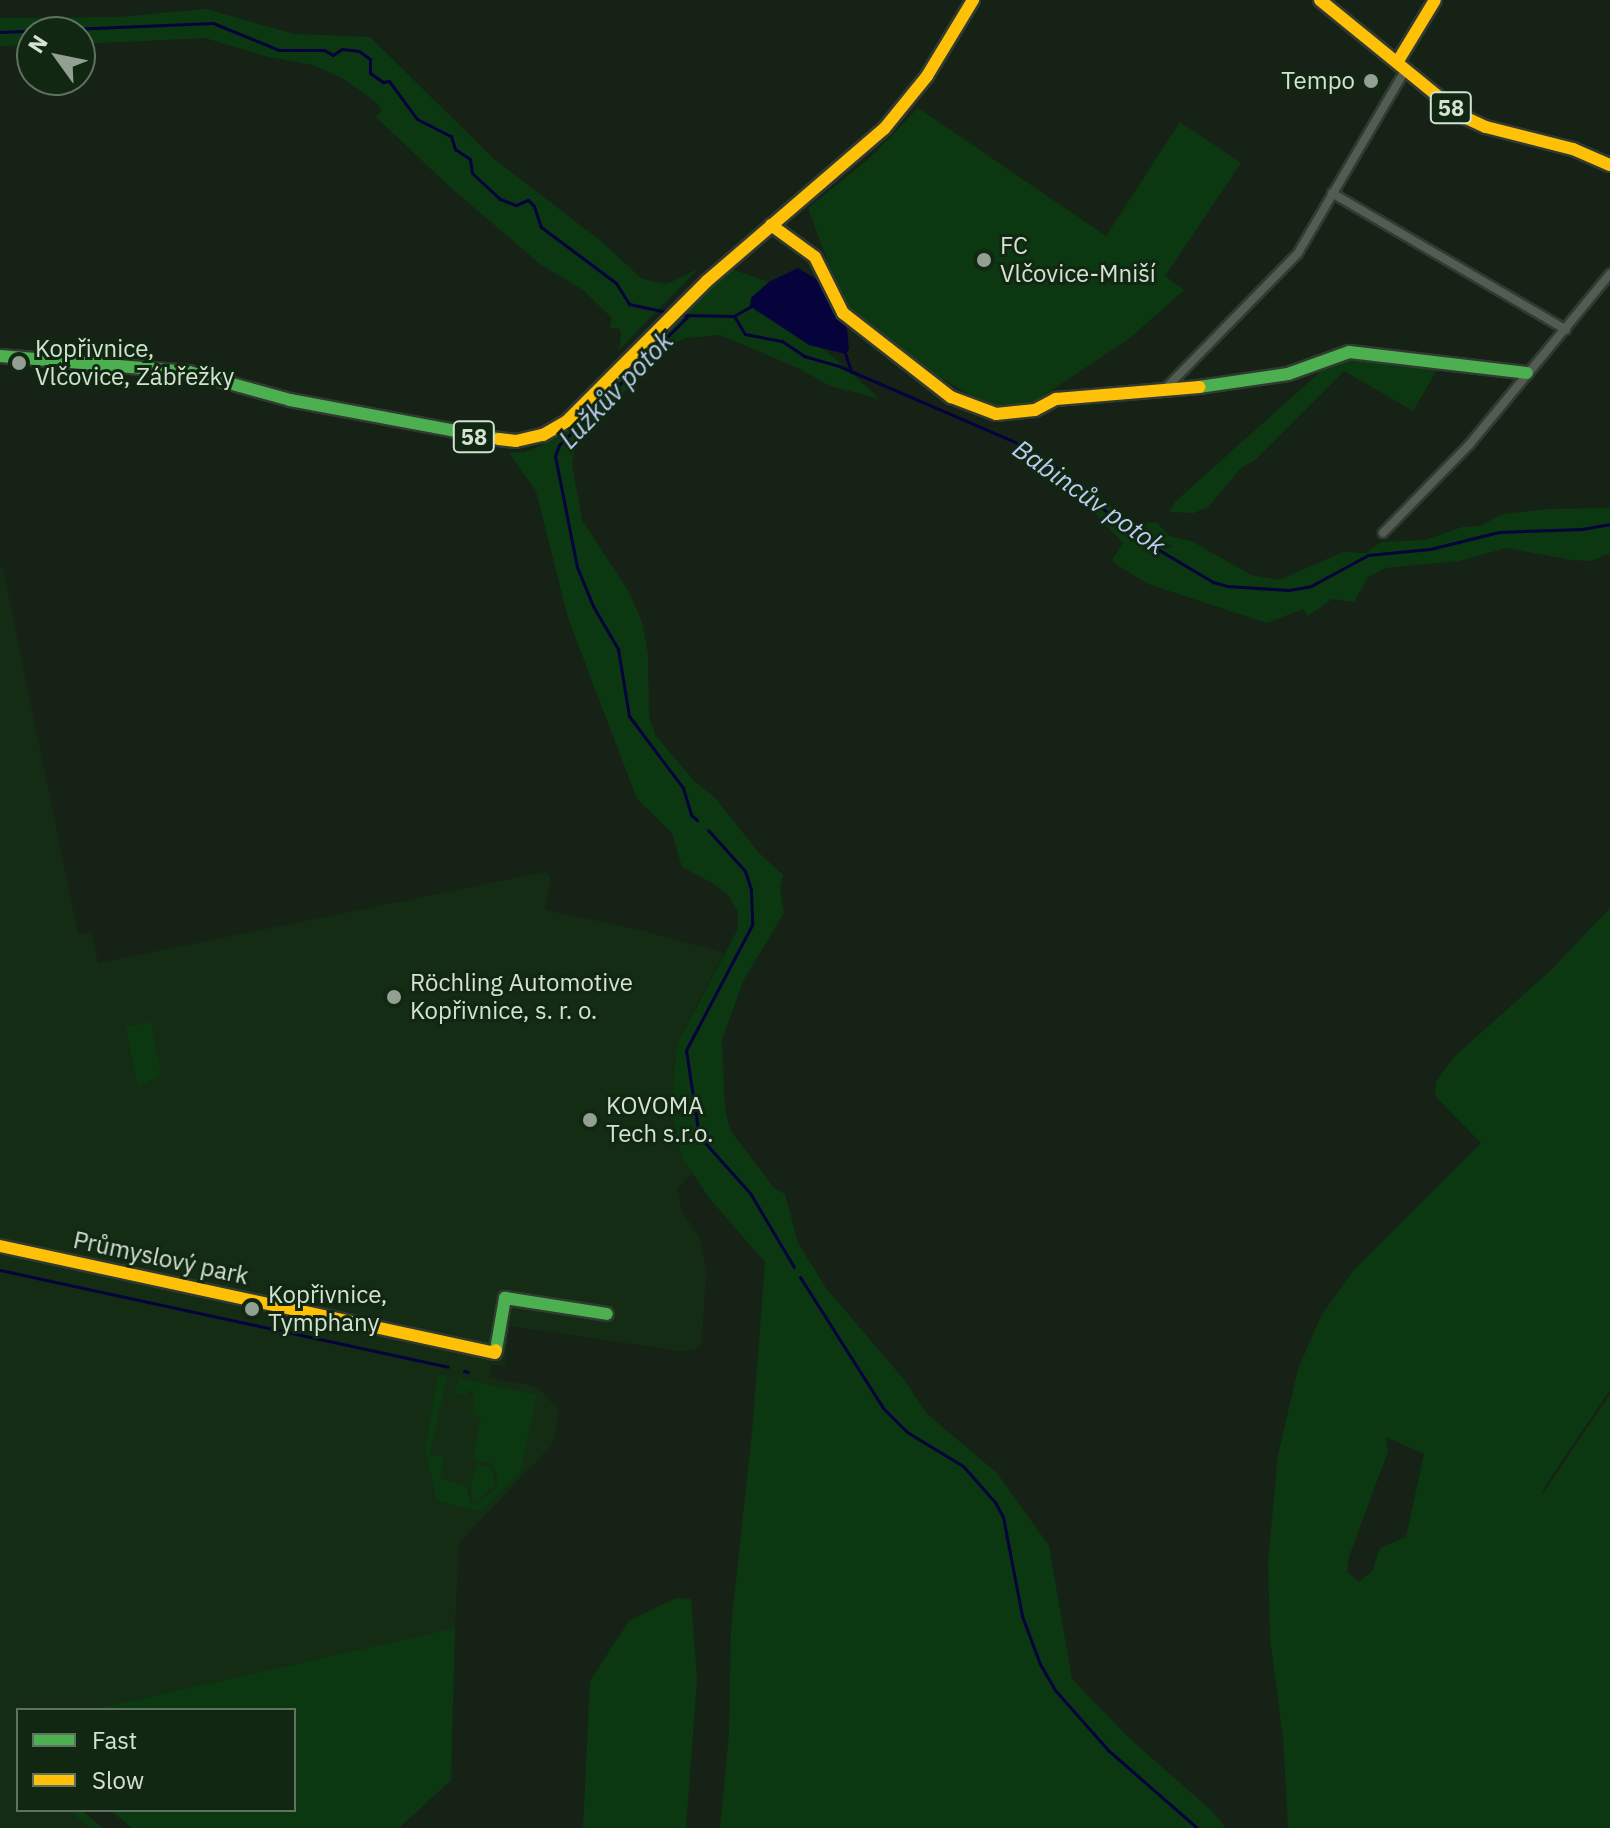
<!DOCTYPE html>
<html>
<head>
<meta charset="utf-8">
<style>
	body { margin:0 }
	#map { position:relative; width:1610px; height:1828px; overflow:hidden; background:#162216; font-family:"IBM Plex Sans",sans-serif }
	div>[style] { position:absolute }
	.built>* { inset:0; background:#132c13 }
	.green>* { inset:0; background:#0c3811 }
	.water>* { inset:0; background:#06033c }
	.stream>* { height:3px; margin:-1.5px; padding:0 1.5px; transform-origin:1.5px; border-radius:1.5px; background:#06033c }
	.roads { filter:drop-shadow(2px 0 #313a31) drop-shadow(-2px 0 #313a31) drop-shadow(0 2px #313a31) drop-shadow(0 -2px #313a31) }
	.street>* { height:8px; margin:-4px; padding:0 4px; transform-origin:4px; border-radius:4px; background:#525c52 }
	.fast>* { height:12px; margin:-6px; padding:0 6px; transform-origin:6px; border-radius:6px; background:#4caf50 }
	.slow>* { height:12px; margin:-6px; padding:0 6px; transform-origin:6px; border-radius:6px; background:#ffc107 }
	.dots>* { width:22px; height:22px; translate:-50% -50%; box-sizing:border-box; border:4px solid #112711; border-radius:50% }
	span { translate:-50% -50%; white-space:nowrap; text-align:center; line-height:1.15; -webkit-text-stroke:6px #112711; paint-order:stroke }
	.shield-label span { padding:2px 6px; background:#112711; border:2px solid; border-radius:6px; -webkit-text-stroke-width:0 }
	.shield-label { font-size:22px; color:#d4e2d4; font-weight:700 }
	.poi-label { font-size:24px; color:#d4e2d4 }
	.right { translate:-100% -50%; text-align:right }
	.left { translate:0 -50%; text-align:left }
	.street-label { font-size:24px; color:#d4e2d4 }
	.water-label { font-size:26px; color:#bbcbf3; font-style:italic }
	.legend { position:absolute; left:16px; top:1708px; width:280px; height:104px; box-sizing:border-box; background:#112711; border:2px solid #5f725f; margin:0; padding:10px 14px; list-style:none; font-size:24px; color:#d4e2d4 }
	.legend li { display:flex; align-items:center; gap:16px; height:40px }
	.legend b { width:40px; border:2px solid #5f725f }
	.north { position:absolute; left:16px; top:16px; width:80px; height:80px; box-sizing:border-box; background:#112711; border:2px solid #5f725f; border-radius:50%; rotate:303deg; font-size:22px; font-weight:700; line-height:32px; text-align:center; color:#d4e2d4 }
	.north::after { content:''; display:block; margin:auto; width:28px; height:36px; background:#929f92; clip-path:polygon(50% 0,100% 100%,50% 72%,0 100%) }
</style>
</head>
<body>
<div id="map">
	<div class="built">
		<i style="clip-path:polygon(0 568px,3px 568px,78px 934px,92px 932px,98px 963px,545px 872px,551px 876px,545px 910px,641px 930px,724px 953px,677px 1044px,671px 1109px,682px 1157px,694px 1172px,677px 1188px,682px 1211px,700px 1238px,706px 1272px,702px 1342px,694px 1350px,679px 1351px,510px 1326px,505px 1366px,492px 1365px,489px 1377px,533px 1386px,542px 1392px,558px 1409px,556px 1429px,552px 1445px,459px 1543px,455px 1628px,90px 1710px,18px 1710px,18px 1810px,68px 1810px,90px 1828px,0 1828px)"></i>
	</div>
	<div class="green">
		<i style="clip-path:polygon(206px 9px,294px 34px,370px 37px,494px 159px,602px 242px,642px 279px,667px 284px,698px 269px,619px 350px,621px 334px,620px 329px,610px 328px,612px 318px,583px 290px,540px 264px,450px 187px,376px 117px,382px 110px,377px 103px,344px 79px,313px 65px,265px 56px,205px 38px,80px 44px,80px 32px,32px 32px,32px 45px,0 46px,0 18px,118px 17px)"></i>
		<i style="clip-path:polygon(918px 108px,1106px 236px,1180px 122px,1241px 163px,1165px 276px,1184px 290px,1130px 338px,1034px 402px,992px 409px,899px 352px,846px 312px,808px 208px,870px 158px)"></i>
		<i style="clip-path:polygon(731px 269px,769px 282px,751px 298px,754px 310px,826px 351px,880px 399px,830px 386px,798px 368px,720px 335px,686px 338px,668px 346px,654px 360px,586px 434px,575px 448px,572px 464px,582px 520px,629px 592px,642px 622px,648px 654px,649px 717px,656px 736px,695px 782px,715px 798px,759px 853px,783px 875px,780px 889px,784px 913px,743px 981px,722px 1040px,725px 1109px,730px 1130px,774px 1188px,785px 1194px,798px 1243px,826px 1288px,905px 1381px,927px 1414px,997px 1473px,1049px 1546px,1072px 1679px,1128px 1737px,1212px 1811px,1226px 1828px,720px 1828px,729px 1734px,731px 1628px,753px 1422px,765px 1262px,709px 1198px,682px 1157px,671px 1110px,677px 1044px,738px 929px,738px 912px,729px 896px,714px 884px,682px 867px,672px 833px,637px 799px,568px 618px,536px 491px,509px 453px,526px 452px,561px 436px)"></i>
		<i style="clip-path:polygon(1342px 357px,1438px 368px,1413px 411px,1344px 371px,1255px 460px,1241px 468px,1208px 507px,1194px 513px,1169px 512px,1175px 502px,1329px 364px)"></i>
		<i style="clip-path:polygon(1099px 498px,1131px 522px,1157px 523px,1170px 536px,1193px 542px,1251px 575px,1279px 580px,1343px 552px,1366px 553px,1381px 542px,1426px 540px,1462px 527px,1480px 526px,1503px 514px,1549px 509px,1610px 508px,1610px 553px,1591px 561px,1573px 560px,1506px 548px,1459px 561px,1385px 568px,1368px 577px,1354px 602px,1332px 599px,1308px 616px,1303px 609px,1267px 623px,1148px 584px,1117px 565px,1112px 560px,1123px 543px,1088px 506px)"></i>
		<i style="clip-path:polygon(evenodd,1610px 908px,1610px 1390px,1547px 1483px,1540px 1498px,1610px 1394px,1610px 1828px,1288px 1828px,1283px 1738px,1270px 1637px,1268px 1563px,1278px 1455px,1298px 1369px,1321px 1316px,1353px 1271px,1481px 1143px,1435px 1096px,1436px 1082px,1454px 1057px,1551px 970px,1610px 908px,1386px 1437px,1424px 1454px,1406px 1537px,1380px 1548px,1372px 1571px,1359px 1582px,1347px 1572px,1349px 1557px,1388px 1451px,1386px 1437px)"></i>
		<i style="clip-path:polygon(151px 1022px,161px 1075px,138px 1087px,126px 1027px)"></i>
		<i style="clip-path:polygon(438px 1374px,447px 1376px,430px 1454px,444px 1457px,440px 1478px,467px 1487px,470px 1502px,475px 1505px,497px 1488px,498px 1480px,492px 1464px,473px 1459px,481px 1417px,472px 1415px,474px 1391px,467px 1390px,466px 1395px,455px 1393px,459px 1378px,537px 1395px,520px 1472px,480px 1512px,437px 1501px,425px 1449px)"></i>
		<i style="clip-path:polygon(476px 1464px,491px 1467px,495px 1484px,477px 1502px,472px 1500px,471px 1488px)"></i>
		<i style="clip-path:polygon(676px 1598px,691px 1599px,697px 1679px,686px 1828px,583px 1828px,590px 1681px,629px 1621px)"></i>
		<i style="clip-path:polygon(455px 1628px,451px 1780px,399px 1828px,132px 1828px,110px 1810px,294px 1810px,294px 1710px,90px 1710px)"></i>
		<i style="clip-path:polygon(68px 1810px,81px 1810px,103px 1828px,90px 1828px)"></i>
	</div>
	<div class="water">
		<i style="clip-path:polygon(798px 268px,816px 279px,832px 301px,847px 329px,849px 349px,846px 354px,809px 345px,750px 306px,751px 298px,769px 282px)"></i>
	</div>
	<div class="stream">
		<i style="left:0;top:32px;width:213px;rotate:-2.4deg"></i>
		<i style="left:213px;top:23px;width:71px;rotate:22.2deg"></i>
		<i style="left:279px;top:50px;width:45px"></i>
		<i style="left:324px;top:50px;width:10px;rotate:29deg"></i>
		<i style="left:333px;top:55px;width:11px;rotate:-34deg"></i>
		<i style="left:342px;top:49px;width:17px;rotate:7deg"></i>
		<i style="left:359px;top:51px;width:14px;rotate:36deg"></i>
		<i style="left:370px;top:59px;width:14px;rotate:90deg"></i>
		<i style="left:370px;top:73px;width:16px;rotate:35deg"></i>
		<i style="left:383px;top:82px;width:6px;rotate:-9deg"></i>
		<i style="left:389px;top:81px;width:47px;rotate:53.6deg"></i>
		<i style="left:417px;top:119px;width:38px;rotate:27deg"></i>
		<i style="left:451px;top:136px;width:14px;rotate:73deg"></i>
		<i style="left:455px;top:149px;width:18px;rotate:34deg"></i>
		<i style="left:470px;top:159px;width:14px;rotate:82deg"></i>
		<i style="left:472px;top:173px;width:38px;rotate:43deg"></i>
		<i style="left:500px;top:199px;width:17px;rotate:21deg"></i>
		<i style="left:516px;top:205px;width:13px;rotate:-23deg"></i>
		<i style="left:528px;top:200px;width:8px;rotate:45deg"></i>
		<i style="left:534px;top:206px;width:22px;rotate:72deg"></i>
		<i style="left:541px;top:227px;width:94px;rotate:36.7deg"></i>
		<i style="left:616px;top:283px;width:25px;rotate:58deg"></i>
		<i style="left:629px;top:304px;width:35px;rotate:12deg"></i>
		<i style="left:680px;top:315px;width:54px;rotate:1.1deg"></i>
		<i style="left:734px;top:316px;width:21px;rotate:59deg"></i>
		<i style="left:745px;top:334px;width:38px;rotate:11deg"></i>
		<i style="left:782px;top:341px;width:27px;rotate:34deg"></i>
		<i style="left:804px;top:356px;width:36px;rotate:16deg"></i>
		<i style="left:839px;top:366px;width:189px;rotate:23.3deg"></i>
		<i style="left:1013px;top:441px;width:64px;rotate:32.2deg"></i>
		<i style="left:1067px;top:475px;width:82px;rotate:43deg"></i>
		<i style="left:1127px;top:531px;width:100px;rotate:30.7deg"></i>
		<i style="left:1213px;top:582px;width:15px;rotate:16deg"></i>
		<i style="left:1227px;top:586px;width:62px;rotate:3.7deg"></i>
		<i style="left:1289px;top:590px;width:22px;rotate:-10deg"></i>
		<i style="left:1311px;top:586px;width:65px;rotate:-28.5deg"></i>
		<i style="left:1368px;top:555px;width:62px;rotate:-5.5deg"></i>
		<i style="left:1430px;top:549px;width:71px;rotate:-13.8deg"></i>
		<i style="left:1499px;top:532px;width:83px;rotate:-2.1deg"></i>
		<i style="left:1582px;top:529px;width:28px;rotate:-10deg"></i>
		<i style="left:688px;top:316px;width:182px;rotate:135deg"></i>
		<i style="left:559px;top:445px;width:12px;rotate:110deg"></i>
		<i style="left:555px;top:456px;width:113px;rotate:78.8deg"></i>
		<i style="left:577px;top:567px;width:42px;rotate:67.7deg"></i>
		<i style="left:593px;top:606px;width:50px;rotate:59.8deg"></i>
		<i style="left:618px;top:649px;width:68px;rotate:80.7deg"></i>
		<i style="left:629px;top:716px;width:90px;rotate:53.1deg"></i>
		<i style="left:683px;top:788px;width:28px;rotate:73deg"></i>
		<i style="left:691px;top:815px;width:8px;rotate:40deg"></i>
		<i style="left:734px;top:316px;width:20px;rotate:-30deg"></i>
		<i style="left:845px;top:353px;width:20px;rotate:72deg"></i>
		<i style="left:708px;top:830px;width:55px;rotate:47.9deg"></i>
		<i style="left:745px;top:871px;width:20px;rotate:72deg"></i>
		<i style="left:751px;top:890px;width:35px;rotate:88deg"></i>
		<i style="left:752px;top:925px;width:141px;rotate:117.8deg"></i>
		<i style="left:686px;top:1050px;width:87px;rotate:81.4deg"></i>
		<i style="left:699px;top:1136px;width:76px;rotate:48.2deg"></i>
		<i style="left:750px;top:1193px;width:86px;rotate:59.3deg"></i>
		<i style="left:0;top:1270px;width:458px;rotate:12.2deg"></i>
		<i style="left:800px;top:1277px;width:155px;rotate:57.6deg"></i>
		<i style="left:883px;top:1408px;width:34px;rotate:45deg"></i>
		<i style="left:907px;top:1432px;width:66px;rotate:31.3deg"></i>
		<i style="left:963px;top:1466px;width:48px;rotate:48.4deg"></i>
		<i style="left:995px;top:1502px;width:17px;rotate:62deg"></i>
		<i style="left:1003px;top:1517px;width:101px;rotate:79.1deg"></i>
		<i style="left:1022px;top:1616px;width:51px;rotate:69.4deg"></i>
		<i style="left:1040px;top:1664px;width:30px;rotate:60deg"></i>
		<i style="left:1055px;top:1690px;width:80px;rotate:48.5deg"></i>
		<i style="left:1108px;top:1750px;width:118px;rotate:41.2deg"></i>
		<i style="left:464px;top:1371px;width:4px;rotate:14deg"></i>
	</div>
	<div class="roads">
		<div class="street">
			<i style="left:1332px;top:193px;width:271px;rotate:30.3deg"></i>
			<i style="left:1163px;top:391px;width:193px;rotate:-45.6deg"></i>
			<i style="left:1298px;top:253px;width:213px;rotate:-59.6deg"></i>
			<i style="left:1383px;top:533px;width:123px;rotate:-45.7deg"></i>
			<i style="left:1469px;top:445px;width:222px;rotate:-50.5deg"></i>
		</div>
		<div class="fast">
			<i style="left:0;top:356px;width:190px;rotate:4.8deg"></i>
			<i style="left:189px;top:372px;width:105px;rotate:15.5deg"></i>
			<i style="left:290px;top:400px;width:213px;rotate:10.6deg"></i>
			<i style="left:1199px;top:387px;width:90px;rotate:-8.3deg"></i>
			<i style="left:1288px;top:374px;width:65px;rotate:-19.8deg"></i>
			<i style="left:1349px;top:352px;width:179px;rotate:6.7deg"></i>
			<i style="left:496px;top:1350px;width:53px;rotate:-80.2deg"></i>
			<i style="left:505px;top:1298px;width:103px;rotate:8.9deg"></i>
		</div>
		<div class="slow">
			<i style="left:1320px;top:0;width:183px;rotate:39.2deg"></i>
			<i style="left:1462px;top:116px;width:26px;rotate:25deg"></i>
			<i style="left:1486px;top:127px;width:90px;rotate:14.2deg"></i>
			<i style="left:1573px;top:149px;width:40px;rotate:23.4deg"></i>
			<i style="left:1398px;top:61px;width:71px;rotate:-58.8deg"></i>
			<i style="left:771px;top:225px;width:54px;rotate:36deg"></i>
			<i style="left:815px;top:257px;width:63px;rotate:63.4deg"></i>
			<i style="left:843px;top:313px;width:137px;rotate:37.9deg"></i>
			<i style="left:951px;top:397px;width:48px;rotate:20.7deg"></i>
			<i style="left:996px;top:414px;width:39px;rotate:-6deg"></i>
			<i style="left:1035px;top:410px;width:24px;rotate:-28deg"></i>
			<i style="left:1056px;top:399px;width:144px;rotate:-4.8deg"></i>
			<i style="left:499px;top:439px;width:17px;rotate:7deg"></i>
			<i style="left:516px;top:441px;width:28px;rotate:-13deg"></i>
			<i style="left:543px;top:435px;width:28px;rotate:-30deg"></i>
			<i style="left:567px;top:421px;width:198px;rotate:-45deg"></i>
			<i style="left:707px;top:281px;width:233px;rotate:-40.7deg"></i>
			<i style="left:884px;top:129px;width:68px;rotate:-50.9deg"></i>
			<i style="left:927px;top:76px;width:89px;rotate:-58.8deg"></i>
			<i style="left:0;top:1246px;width:506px;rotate:12.2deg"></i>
			<i style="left:495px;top:1353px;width:3px;rotate:-72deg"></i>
		</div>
	</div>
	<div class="dots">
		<i style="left:1371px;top:81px;background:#929f92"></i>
		<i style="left:984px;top:260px;background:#929f92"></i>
		<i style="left:19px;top:363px;background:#929f92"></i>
		<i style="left:394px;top:997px;background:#929f92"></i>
		<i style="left:590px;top:1120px;background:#929f92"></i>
		<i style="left:252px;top:1309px;background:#929f92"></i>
	</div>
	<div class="shield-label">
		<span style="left:1451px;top:108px">58</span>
		<span style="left:474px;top:437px">58</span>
	</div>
	<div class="poi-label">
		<span class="right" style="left:1355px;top:81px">Tempo</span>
		<span class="left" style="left:1000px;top:260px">FC<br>Vlčovice-Mniší</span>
		<span class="left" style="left:35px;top:363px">Kopřivnice,<br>Vlčovice, Zábřežky</span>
		<span class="left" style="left:410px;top:997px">Röchling Automotive<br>Kopřivnice, s. r. o.</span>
		<span class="left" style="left:606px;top:1120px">KOVOMA<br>Tech s.r.o.</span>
		<span class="left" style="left:268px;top:1309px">Kopřivnice,<br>Tymphany</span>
	</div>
	<div class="street-label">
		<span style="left:161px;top:1258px;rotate:12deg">Průmyslový park</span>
	</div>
	<div class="water-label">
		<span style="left:616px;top:390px;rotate:-46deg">Lužkův potok</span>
		<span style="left:1089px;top:497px;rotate:35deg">Babincův potok</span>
	</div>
	<ul class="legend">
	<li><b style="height:10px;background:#4caf50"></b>Fast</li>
	<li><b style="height:10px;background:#ffc107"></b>Slow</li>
	</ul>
	<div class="north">N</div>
</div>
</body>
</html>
